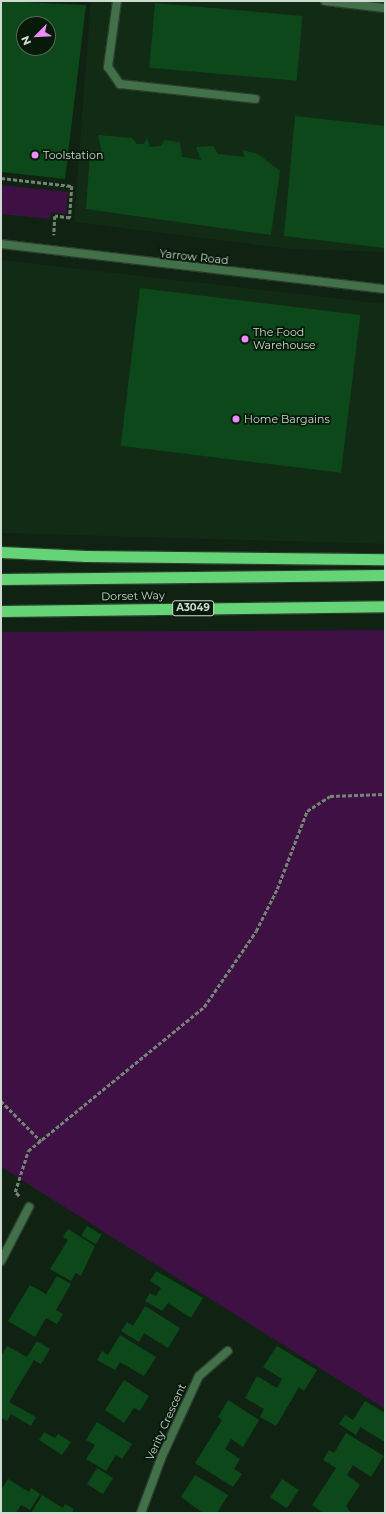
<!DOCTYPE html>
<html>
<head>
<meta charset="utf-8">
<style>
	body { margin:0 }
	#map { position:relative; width:386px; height:1514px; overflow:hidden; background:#102312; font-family:Montserrat,sans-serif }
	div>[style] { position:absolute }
	.built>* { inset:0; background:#122b15 }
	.green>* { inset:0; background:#3e1044 }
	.building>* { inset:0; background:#0c481a; transform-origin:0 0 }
	.path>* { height:2.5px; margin-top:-1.25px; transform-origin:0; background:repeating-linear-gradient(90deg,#748476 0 4px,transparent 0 6px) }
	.roads { filter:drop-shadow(1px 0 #2b3d2d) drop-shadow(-1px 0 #2b3d2d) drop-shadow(0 1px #2b3d2d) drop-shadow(0 -1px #2b3d2d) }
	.service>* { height:8px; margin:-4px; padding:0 4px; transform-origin:4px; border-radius:4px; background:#427048 }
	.minor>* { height:8px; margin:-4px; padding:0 4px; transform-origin:4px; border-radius:4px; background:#427048 }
	.tertiary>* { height:8px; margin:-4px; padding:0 4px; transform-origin:4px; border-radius:4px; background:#427048 }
	.trunk>* { height:11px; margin:-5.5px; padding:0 5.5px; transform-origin:5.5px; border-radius:5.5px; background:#65d476 }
	.dots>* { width:11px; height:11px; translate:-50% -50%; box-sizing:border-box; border:2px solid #071909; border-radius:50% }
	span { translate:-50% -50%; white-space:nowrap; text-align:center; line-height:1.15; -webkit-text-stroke:3.5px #071909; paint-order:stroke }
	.shield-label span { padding:1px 3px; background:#071909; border:1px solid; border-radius:3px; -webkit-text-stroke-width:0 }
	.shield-label { font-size:10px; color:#cfdbd0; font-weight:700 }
	.poi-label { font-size:11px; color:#cfdbd0 }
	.left { translate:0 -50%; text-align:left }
	.street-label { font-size:11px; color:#cfdbd0 }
	.frame { position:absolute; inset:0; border:2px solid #cfdbd0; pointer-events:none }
	.north { position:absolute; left:16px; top:16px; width:40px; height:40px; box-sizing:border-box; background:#071909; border:1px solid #576759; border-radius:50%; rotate:246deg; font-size:11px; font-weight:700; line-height:16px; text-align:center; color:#cfdbd0 }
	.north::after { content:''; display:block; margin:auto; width:14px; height:18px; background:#ed8cf9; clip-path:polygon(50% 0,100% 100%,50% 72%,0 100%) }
</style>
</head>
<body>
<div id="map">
	<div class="built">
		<i style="clip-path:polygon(91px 1px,385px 1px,385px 252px,292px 249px,74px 222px)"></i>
		<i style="clip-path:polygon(1px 260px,385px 304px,385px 544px,1px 533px)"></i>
	</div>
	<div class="green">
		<i style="clip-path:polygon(1px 185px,68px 192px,66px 214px,51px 212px,50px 219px,1px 214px)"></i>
		<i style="clip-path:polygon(385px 630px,385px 1409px,1px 1167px,1px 632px)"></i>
	</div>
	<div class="building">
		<i style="clip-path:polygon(evenodd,1px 1px,86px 5px,65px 179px,1px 172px,1px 1px,24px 24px,48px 24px,48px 48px,24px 48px,24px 24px)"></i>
		<i style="left:155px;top:3px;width:148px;height:65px;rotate:5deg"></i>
		<i style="clip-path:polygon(295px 116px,385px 126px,385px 248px,284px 236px)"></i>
		<i style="clip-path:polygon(98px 135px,132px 138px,137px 144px,144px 144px,147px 138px,150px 147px,161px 146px,164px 140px,180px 142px,182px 157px,201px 160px,196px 147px,213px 146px,218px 154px,245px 157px,242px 150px,258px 154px,280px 171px,271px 235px,86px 209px,90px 153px,102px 152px)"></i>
		<i style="left:140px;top:288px;width:222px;height:159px;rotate:7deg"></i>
		<i style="left:87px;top:1226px;width:17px;height:11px;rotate:31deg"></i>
		<i style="clip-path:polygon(68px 1229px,95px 1246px,81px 1276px,76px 1273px,71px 1281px,50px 1269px,68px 1240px,63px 1237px)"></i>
		<i style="clip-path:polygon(156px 1271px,203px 1298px,191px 1318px,168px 1303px,162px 1311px,145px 1301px,150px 1293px,156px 1296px,161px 1288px,150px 1281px)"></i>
		<i style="clip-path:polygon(57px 1276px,71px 1284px,56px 1310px,63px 1314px,57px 1324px,46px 1318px,35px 1337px,8px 1321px,30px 1285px,46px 1294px)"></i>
		<i style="clip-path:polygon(145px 1306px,180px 1328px,168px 1348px,144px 1333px,139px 1342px,121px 1331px,127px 1322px,133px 1326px)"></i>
		<i style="clip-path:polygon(120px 1335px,156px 1357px,144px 1376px,120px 1362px,115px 1370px,97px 1360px,102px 1351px,108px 1355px)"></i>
		<i style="clip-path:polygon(37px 1341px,50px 1349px,41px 1364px,34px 1360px,9px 1402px,36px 1417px,31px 1426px,11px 1414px,7px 1421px,1px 1418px,1px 1356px,7px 1346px,27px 1357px)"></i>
		<i style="clip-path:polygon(277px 1346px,317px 1370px,304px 1391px,299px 1387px,276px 1426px,260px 1417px,264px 1409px,245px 1398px,257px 1376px,277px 1388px,282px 1379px,263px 1367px)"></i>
		<i style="clip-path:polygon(124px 1380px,149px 1396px,140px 1411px,134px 1408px,124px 1423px,105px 1410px)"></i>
		<i style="clip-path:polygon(228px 1400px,259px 1420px,243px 1447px,231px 1439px,225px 1449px,240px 1459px,234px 1469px,242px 1474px,233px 1487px,195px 1463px,222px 1420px,218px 1417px)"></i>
		<i style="clip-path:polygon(365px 1401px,385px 1413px,385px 1442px,360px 1427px,356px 1435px,339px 1424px,345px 1415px,353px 1420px)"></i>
		<i style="clip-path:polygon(97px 1422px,132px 1444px,122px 1459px,116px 1455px,106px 1471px,86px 1459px,95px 1445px,86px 1440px)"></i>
		<i style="clip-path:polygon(44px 1432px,55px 1438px,58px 1434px,71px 1442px,62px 1455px,39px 1440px)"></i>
		<i style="clip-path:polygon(346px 1433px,384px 1456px,371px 1477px,353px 1465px,347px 1475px,360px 1485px,346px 1506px,351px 1513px,323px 1513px,312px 1505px,336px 1468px,323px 1460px,329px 1450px,334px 1453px)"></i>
		<i style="left:97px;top:1468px;width:19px;height:19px;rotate:32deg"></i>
		<i style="clip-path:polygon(195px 1475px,228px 1495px,217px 1513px,203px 1513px,181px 1497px)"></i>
		<i style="clip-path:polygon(8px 1479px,29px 1492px,31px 1488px,40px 1494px,30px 1510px,21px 1505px,16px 1513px,1px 1513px,1px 1490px)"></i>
		<i style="left:282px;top:1479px;width:20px;height:22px;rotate:33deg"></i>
		<i style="clip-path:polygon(42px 1495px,63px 1508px,65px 1504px,74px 1509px,72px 1513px,31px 1513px)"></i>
	</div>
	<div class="path">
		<i style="left:1px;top:178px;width:71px;rotate:6.4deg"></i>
		<i style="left:72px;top:186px;width:32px;rotate:94deg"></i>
		<i style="left:70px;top:218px;width:15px;rotate:-172deg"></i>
		<i style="left:55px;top:216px;width:19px;rotate:93deg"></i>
		<i style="left:1px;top:1101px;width:57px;rotate:45deg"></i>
		<i style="left:19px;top:1196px;width:6px;rotate:-135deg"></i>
		<i style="left:15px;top:1192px;width:43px;rotate:-72.4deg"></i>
		<i style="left:28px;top:1151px;width:227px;rotate:-39.3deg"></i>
		<i style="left:204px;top:1007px;width:92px;rotate:-55.6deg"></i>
		<i style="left:256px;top:931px;width:47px;rotate:-63.4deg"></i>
		<i style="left:277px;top:889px;width:84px;rotate:-69deg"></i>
		<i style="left:307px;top:811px;width:27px;rotate:-33deg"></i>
		<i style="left:330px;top:796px;width:55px;rotate:-2.1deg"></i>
	</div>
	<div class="roads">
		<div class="service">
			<i style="left:117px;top:1px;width:67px;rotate:97.8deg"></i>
			<i style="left:108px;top:67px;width:21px;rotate:55deg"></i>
			<i style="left:120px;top:84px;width:136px;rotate:6.3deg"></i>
		</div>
		<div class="minor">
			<i style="left:325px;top:1px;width:60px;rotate:6.7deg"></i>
			<i style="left:1px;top:1261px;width:61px;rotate:-62.6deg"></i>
			<i style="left:141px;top:1513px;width:61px;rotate:-69.8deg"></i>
			<i style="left:162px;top:1456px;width:88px;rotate:-65.2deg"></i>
			<i style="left:199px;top:1376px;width:38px;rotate:-41deg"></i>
		</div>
		<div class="tertiary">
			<i style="left:1px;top:244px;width:387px;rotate:6.7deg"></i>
		</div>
		<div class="trunk">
			<i style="left:1px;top:552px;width:85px;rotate:2.7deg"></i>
			<i style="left:86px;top:556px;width:299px;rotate:0.6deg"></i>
			<i style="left:1px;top:579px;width:384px;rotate:-0.6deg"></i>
			<i style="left:1px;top:611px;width:384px;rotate:-0.7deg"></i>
		</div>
	</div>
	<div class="dots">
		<i style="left:35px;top:155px;background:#ed8cf9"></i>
		<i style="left:245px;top:339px;background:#ed8cf9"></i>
		<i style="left:236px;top:419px;background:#ed8cf9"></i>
	</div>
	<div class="shield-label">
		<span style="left:193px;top:608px">A3049</span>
	</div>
	<div class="poi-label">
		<span class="left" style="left:43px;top:155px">Toolstation</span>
		<span class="left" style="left:253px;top:339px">The Food<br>Warehouse</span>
		<span class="left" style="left:244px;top:419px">Home Bargains</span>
	</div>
	<div class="street-label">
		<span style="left:194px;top:257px;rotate:6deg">Yarrow Road</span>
		<span style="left:133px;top:596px;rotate:-1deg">Dorset Way</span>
		<span style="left:166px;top:1422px;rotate:-66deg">Verity Crescent</span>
	</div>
	<div class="frame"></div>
	<div class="north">N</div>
</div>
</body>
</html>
